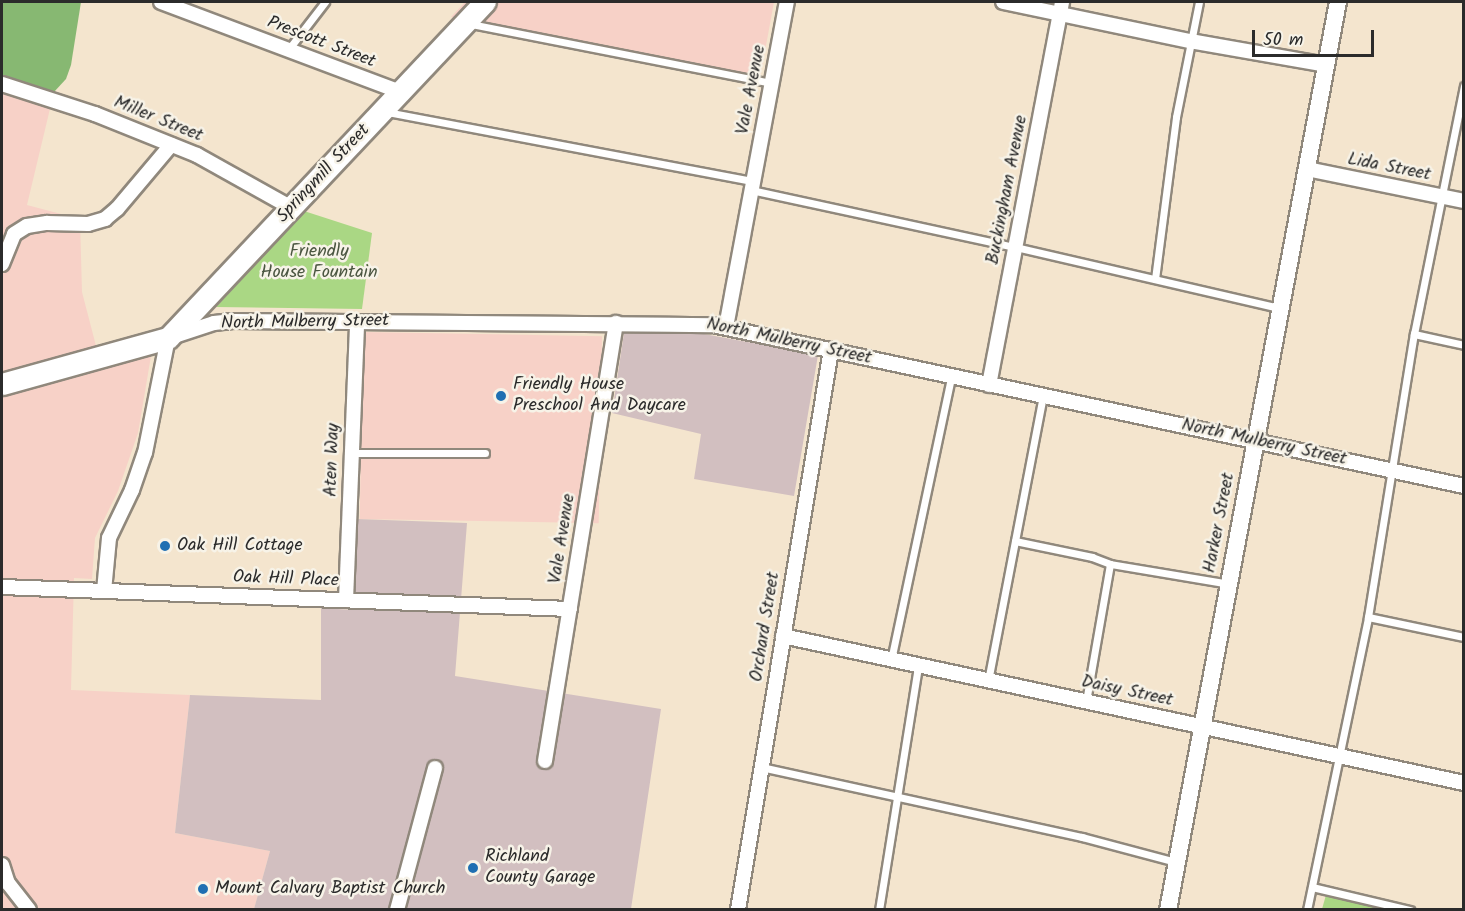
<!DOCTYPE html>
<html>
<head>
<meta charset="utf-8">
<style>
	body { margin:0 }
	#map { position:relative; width:1465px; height:911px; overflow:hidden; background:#f4e5ce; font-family:Kalam,sans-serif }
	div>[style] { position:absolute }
	.built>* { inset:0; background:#f7d1c7; transform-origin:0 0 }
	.industrial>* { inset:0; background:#d2bfc0 }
	.green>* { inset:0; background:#aad784 }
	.forest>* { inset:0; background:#87b872 }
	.roads { filter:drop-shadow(2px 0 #90887c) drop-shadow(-2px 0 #90887c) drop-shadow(0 2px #90887c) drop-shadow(0 -2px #90887c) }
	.service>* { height:7px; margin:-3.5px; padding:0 3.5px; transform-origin:3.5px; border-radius:3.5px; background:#fff }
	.minor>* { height:14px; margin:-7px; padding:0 7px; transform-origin:7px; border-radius:7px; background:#fff }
	.tertiary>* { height:16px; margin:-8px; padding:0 8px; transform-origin:8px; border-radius:8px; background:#fff }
	.primary>* { height:21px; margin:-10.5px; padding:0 10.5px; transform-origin:10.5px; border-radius:10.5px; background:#fff }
	.dots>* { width:16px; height:16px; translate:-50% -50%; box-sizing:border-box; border:3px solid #f7f3e8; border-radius:50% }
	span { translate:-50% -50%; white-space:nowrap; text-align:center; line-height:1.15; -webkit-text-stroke:5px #f7f3e8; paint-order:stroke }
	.street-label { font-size:18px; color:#2b2b2b }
	.park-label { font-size:18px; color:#4b5641 }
	.poi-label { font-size:18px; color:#2b2b2b }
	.left { translate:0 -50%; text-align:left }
	.frame { position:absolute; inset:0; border:3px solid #2b2b2b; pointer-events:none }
	.scale { position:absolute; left:1252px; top:30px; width:122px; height:27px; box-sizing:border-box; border:3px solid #2b2b2b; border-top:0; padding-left:8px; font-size:18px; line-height:21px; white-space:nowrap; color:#2b2b2b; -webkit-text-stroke:4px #f7f3e8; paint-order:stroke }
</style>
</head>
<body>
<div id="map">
	<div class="built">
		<i style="clip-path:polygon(465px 2px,774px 2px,760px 78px,451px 17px)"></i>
		<i style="clip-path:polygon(2px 77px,54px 92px,27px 205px,80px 219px,82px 292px,102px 369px,151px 356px,138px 433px,118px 491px,95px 538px,92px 579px,74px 578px,71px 690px,190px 695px,175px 833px,270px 851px,254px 909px,2px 909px)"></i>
		<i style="left:363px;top:332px;width:239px;height:187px;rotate:1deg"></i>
	</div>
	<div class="industrial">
		<i style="clip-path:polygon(624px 333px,704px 334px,818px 355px,794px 496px,694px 479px,701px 434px,612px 413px)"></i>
		<i style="clip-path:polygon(357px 519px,467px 523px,455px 676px,661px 709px,631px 909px,254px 909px,270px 851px,175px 833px,190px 695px,321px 700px,321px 608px,354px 610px)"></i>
	</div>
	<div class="green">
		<i style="clip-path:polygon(304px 211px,372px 233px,362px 309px,216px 307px)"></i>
		<i style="clip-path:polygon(1326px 895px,1390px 909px,1322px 909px)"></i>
	</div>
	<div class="forest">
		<i style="clip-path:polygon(2px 2px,81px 2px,71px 65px,66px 79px,54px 92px,2px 77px)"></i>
	</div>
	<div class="roads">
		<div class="service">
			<i style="left:471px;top:24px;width:306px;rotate:11.1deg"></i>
			<i style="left:288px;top:50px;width:61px;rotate:-52.4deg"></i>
			<i style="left:387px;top:112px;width:372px;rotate:10.7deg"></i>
			<i style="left:751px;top:190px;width:270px;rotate:12.2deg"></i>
			<i style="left:1015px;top:247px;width:272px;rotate:13deg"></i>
			<i style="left:1155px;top:279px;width:163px;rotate:-82.6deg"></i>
			<i style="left:1176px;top:117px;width:117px;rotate:-78.7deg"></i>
			<i style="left:1414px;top:334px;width:51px;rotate:12.4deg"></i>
			<i style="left:352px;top:453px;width:133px"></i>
			<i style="left:1015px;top:541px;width:79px;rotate:11.7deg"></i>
			<i style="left:1092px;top:557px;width:19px;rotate:21deg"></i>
			<i style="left:1110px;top:564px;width:140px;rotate:99.9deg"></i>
			<i style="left:1110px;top:564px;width:121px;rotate:9.5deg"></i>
			<i style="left:1368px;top:617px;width:98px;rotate:11.8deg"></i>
			<i style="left:891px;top:660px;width:289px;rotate:-78deg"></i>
			<i style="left:988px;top:681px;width:290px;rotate:-79.1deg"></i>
			<i style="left:761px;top:767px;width:329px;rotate:12.3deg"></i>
			<i style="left:1082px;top:837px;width:97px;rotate:14.9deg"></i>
			<i style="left:1312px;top:887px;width:101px;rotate:13.2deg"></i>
			<i style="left:879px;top:910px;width:247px;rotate:-80.9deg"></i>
			<i style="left:1307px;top:910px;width:299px;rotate:-78.2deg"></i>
			<i style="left:1368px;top:617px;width:287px;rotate:-80.8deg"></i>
			<i style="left:1414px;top:334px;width:253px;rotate:-78.6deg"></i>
		</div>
		<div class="minor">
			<i style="left:161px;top:2px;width:256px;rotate:20.6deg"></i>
			<i style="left:1003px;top:2px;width:191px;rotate:11.8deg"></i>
			<i style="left:1190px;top:41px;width:138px;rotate:10deg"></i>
			<i style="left:2px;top:84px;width:98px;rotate:17.9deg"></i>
			<i style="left:95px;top:114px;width:110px;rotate:21.9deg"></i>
			<i style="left:197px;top:155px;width:109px;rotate:29.2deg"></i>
			<i style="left:1307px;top:169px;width:160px;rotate:11.5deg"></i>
			<i style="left:2px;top:264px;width:32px;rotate:-68deg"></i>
			<i style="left:14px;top:234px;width:15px;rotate:-32deg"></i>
			<i style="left:27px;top:226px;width:20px;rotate:-9deg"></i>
			<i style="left:47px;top:223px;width:41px;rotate:1.4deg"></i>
			<i style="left:88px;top:224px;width:18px;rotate:-16deg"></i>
			<i style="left:105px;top:219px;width:16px;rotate:-40deg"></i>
			<i style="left:117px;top:209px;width:84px;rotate:-49.8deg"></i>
			<i style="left:726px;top:327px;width:331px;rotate:-79.4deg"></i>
			<i style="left:989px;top:385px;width:390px;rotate:-79.2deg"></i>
			<i style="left:2px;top:587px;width:568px;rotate:2.22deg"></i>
			<i style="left:104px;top:591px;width:53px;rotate:-84.6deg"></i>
			<i style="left:109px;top:538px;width:53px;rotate:-64.4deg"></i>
			<i style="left:132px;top:490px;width:39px;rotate:-71deg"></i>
			<i style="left:145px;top:453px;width:117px;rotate:-78.7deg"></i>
			<i style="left:168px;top:338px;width:48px;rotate:-18.1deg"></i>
			<i style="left:214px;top:323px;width:19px;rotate:-6deg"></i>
			<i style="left:233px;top:321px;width:480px;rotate:0.5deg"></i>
			<i style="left:713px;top:325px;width:768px;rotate:12.1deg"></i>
			<i style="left:346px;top:600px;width:278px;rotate:-87.7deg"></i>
			<i style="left:783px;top:636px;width:697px;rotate:12.18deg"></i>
			<i style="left:545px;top:761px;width:444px;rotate:-80.8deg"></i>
			<i style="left:2px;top:865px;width:19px;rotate:72deg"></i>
			<i style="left:8px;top:883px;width:34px;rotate:52deg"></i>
			<i style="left:397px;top:910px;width:147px;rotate:-75deg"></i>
			<i style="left:738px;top:910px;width:568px;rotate:-80.57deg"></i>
		</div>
		<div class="tertiary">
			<i style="left:1168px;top:910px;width:924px;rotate:-79.4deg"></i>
		</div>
		<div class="primary">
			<i style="left:2px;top:384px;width:172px;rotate:-15.5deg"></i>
			<i style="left:168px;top:338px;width:462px;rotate:-46.7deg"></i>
		</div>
	</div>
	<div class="dots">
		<i style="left:501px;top:396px;background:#1f6fb2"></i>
		<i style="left:165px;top:546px;background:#1f6fb2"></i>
		<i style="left:473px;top:868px;background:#1f6fb2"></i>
		<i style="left:203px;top:889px;background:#1f6fb2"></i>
	</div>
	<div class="street-label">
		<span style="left:321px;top:43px;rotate:21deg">Prescott Street</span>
		<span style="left:752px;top:90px;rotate:-79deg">Vale Avenue</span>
		<span style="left:158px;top:120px;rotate:22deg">Miller Street</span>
		<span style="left:1389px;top:168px;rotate:11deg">Lida Street</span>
		<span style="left:324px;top:174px;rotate:-47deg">Springmill Street</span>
		<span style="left:1008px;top:190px;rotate:-79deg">Buckingham Avenue</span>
		<span style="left:305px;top:323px;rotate:-1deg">North Mulberry Street</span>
		<span style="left:789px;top:342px;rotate:12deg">North Mulberry Street</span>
		<span style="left:1264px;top:443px;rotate:12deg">North Mulberry Street</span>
		<span style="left:333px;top:460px;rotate:-88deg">Aten Way</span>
		<span style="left:1220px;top:523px;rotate:-79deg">Harker Street</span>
		<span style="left:563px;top:539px;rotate:-81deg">Vale Avenue</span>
		<span style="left:286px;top:580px;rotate:2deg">Oak Hill Place</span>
		<span style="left:766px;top:627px;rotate:-81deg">Orchard Street</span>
		<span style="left:1127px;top:692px;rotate:12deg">Daisy Street</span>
	</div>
	<div class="park-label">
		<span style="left:319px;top:263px">Friendly<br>House Fountain</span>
	</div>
	<div class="poi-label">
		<span class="left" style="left:513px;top:396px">Friendly House<br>Preschool And Daycare</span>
		<span class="left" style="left:177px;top:546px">Oak Hill Cottage</span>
		<span class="left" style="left:485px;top:868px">Richland<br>County Garage</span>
		<span class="left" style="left:215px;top:889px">Mount Calvary Baptist Church</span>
	</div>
	<div class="frame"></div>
	<div class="scale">50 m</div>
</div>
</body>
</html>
